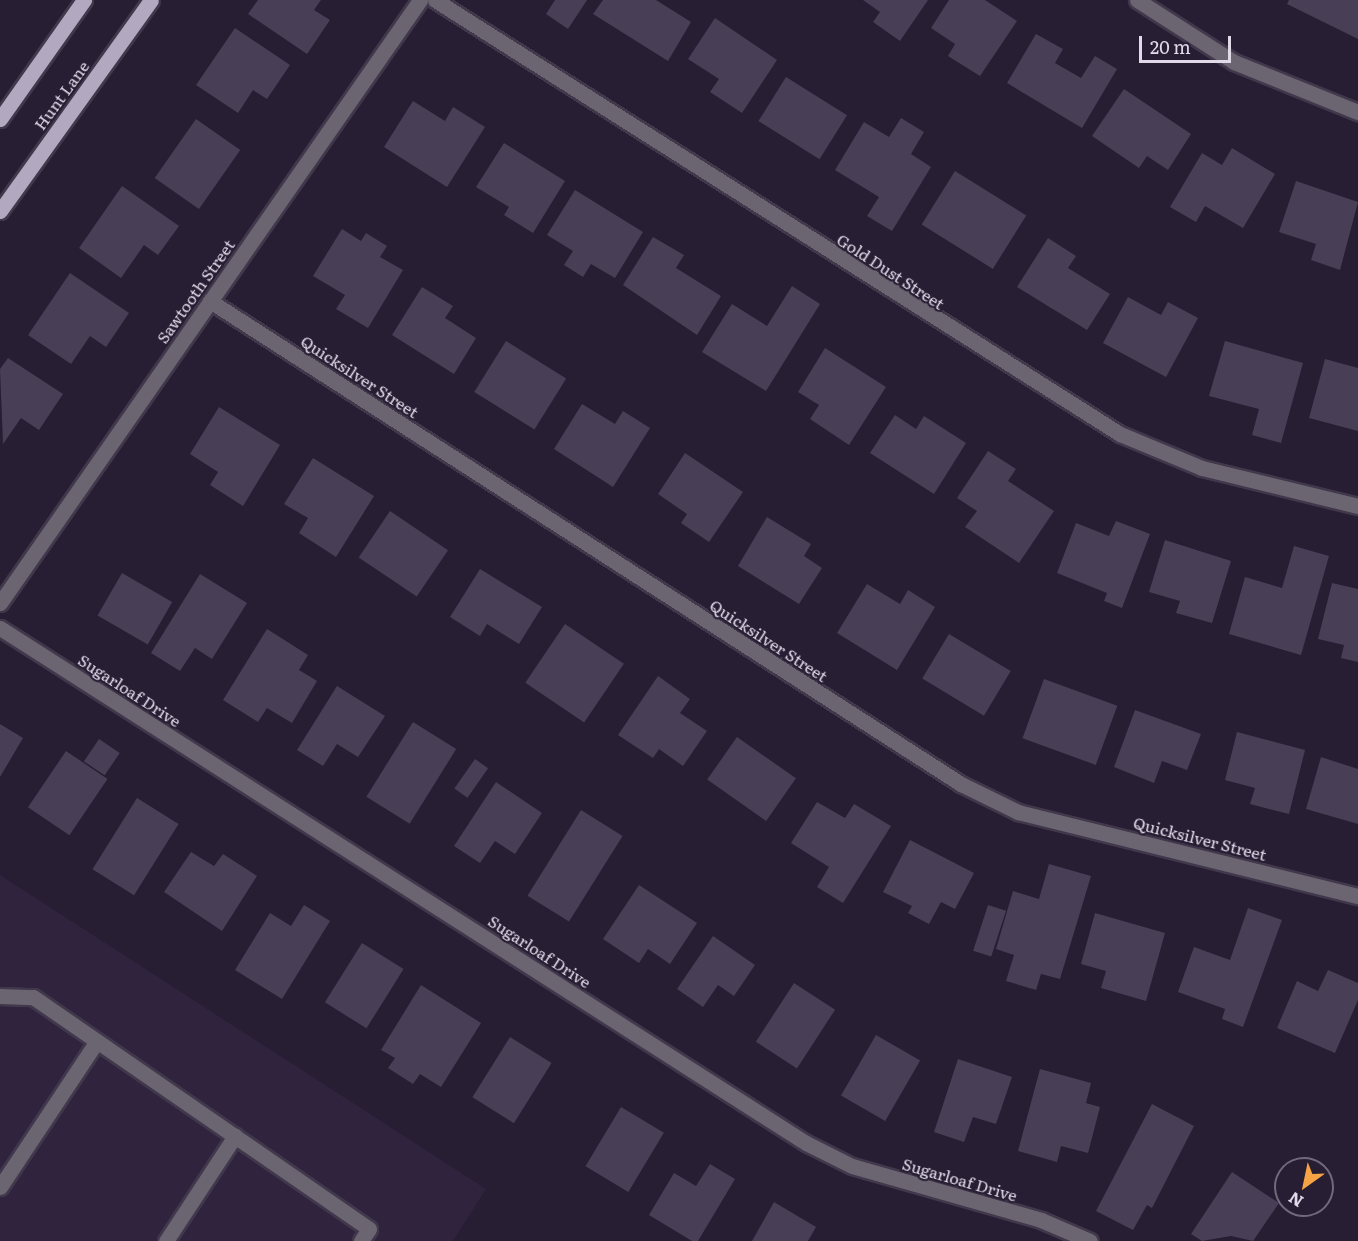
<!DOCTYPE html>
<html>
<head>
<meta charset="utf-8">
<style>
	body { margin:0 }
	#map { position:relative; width:1358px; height:1241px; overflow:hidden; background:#271e33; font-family:Literata,serif }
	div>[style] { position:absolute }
	.built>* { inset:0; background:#2f233e }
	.building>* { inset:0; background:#483e56; transform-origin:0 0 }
	.roads { filter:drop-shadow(2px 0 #41384c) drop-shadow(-2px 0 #41384c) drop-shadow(0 2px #41384c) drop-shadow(0 -2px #41384c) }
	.minor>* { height:15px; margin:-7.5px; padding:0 7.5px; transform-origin:7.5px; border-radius:7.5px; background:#6a6571 }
	.major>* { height:15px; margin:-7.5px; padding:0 7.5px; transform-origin:7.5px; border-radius:7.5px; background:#b2a8c0 }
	span { translate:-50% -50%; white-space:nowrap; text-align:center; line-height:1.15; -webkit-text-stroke:4.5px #271e33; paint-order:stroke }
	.street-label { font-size:16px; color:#e0dae9 }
	.north { position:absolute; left:1274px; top:1157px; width:60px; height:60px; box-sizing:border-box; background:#271e33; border:2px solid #71697c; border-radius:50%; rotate:213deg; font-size:16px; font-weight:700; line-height:24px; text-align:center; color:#e0dae9 }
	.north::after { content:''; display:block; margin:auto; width:21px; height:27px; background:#f5a345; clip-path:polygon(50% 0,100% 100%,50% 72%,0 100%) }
	.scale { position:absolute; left:1139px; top:36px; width:92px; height:27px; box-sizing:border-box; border:3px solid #e0dae9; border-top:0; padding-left:8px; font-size:18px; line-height:21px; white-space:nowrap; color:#e0dae9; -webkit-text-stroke:4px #271e33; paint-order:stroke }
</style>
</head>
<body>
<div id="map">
	<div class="built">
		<i style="clip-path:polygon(0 875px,486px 1189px,453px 1241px,0 1241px)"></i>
	</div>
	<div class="building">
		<i style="clip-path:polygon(258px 0,321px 0,314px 10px,330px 20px,307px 54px,248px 14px)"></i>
		<i style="clip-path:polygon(555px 0,587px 0,568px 29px,546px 14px)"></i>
		<i style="clip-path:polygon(603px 0,656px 0,691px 22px,668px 61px,593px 14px)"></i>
		<i style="clip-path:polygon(863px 0,928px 0,900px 41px,873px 22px,880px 12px)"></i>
		<i style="clip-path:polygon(949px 0,985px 0,1017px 21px,980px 76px,948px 56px,955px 44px,931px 28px)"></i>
		<i style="clip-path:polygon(1289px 0,1358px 0,1358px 39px,1287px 4px)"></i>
		<i style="clip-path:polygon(715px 18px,777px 60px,742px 113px,710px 92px,719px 79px,688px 59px)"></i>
		<i style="clip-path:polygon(235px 28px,290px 65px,267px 99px,253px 90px,238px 113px,196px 85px)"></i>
		<i style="clip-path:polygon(1036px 34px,1063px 49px,1055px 63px,1081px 78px,1095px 56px,1117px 69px,1082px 128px,1007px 83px)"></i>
		<i style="left:786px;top:77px;width:72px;height:52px;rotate:32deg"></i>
		<i style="clip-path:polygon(1124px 89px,1191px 134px,1168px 170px,1147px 156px,1139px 168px,1092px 136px)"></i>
		<i style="clip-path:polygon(413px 101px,445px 121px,453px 107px,485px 127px,447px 187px,384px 147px)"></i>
		<i style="clip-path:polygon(901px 118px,924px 132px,911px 154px,931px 167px,892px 231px,867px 216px,879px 197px,835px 170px,864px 122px,889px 137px)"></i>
		<i style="left:196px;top:119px;width:54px;height:72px;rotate:35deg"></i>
		<i style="clip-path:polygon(504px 143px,565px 181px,533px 233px,504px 215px,509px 207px,476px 187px)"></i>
		<i style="clip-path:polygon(1232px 148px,1275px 174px,1243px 228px,1205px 206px,1196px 222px,1170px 207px,1202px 153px,1222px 165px)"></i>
		<i style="left:955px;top:171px;width:84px;height:63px;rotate:32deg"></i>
		<i style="clip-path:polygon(1296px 181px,1358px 202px,1340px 270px,1311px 260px,1316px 244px,1279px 232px)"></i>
		<i style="clip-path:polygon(122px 186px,179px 226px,158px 255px,144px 245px,121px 278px,79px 248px)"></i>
		<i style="clip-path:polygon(575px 190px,643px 232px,615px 278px,591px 264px,583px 277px,564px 265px,573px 251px,547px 235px)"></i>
		<i style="clip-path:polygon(342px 229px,361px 241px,366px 233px,387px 246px,380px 257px,403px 270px,368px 328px,336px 309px,345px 295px,313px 276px)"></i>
		<i style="clip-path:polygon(653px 237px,684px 255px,676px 268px,721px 296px,697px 335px,623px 285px)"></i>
		<i style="clip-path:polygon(1048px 238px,1076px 256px,1068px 268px,1110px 294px,1087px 330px,1017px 287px)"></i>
		<i style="clip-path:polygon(70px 273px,129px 313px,106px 347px,90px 336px,71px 364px,28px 335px)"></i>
		<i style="clip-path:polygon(792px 286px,820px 304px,766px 391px,702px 352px,732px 304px,767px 326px)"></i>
		<i style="clip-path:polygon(422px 287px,453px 306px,445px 318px,476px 338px,454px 374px,392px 335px)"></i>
		<i style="clip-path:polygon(1128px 297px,1161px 315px,1168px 302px,1198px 318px,1166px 377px,1103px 343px)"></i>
		<i style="left:506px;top:341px;width:71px;height:60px;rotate:32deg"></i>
		<i style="clip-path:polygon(1225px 341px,1303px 363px,1281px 443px,1252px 435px,1259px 409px,1209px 396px)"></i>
		<i style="clip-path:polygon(825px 348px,886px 387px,849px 445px,810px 419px,819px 405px,798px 392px)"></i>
		<i style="clip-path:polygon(8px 358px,63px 394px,39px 430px,21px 418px,3px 444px,0 369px)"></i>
		<i style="clip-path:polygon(1325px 359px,1358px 368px,1358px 431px,1309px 418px)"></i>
		<i style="clip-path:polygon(582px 404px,615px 424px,623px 411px,650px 428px,613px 487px,554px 449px)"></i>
		<i style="clip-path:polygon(219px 407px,280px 445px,243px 506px,210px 485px,218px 472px,190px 454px)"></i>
		<i style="clip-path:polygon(895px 415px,916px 429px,924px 416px,966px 443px,934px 494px,870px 453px)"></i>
		<i style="clip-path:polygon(988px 451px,1016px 469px,1008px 481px,1054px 511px,1019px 563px,965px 527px,977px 511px,957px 498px)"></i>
		<i style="clip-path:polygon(685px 453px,743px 492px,709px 542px,681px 523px,687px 514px,658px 494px)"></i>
		<i style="clip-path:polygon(313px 458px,374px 496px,336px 557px,299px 533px,308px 518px,284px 504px)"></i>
		<i style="left:390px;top:511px;width:70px;height:56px;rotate:34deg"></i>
		<i style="clip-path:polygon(767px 517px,811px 544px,804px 556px,822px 568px,799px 604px,738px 566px)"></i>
		<i style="clip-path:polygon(1116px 521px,1150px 534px,1122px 608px,1104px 601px,1107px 593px,1057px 573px,1076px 523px,1109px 536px)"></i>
		<i style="clip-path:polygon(1165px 540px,1231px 561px,1212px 623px,1176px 613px,1180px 601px,1149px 592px)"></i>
		<i style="clip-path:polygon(1294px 546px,1329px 556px,1301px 655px,1229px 634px,1245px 577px,1282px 588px)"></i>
		<i style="clip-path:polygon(480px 569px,542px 607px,519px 644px,487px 624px,480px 636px,450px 617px)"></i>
		<i style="left:122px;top:573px;width:58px;height:49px;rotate:30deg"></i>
		<i style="clip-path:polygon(200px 574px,247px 603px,212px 659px,195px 648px,180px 671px,151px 653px)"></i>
		<i style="clip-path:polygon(1332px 583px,1358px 589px,1358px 662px,1341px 658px,1344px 645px,1318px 639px)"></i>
		<i style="clip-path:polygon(867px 584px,900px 604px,908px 590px,935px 607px,897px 670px,837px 633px)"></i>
		<i style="left:565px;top:624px;width:71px;height:71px;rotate:34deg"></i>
		<i style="clip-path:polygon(267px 629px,308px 655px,299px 670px,317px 681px,292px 723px,267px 708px,258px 722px,223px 700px)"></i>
		<i style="left:949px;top:634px;width:72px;height:52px;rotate:31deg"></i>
		<i style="clip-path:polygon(658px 676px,690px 699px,680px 713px,707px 731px,683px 766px,659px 749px,653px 758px,618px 735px)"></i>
		<i style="left:1044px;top:679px;width:78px;height:63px;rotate:20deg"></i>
		<i style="clip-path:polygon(337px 686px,385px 716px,358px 757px,337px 744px,323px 766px,297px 750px)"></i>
		<i style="clip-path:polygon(1135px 710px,1201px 734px,1187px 770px,1162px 761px,1154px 783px,1114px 767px)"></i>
		<i style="left:413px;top:722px;width:51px;height:88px;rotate:32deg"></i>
		<i style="clip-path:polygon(0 724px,23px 738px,0 777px)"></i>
		<i style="clip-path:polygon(1237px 732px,1305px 750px,1289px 814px,1250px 804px,1255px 788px,1225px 780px)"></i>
		<i style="left:737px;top:737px;width:72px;height:52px;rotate:35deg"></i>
		<i style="left:99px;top:739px;width:25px;height:27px;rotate:34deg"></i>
		<i style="left:66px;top:751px;width:50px;height:68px;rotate:34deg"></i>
		<i style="clip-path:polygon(1321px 757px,1358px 769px,1358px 824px,1306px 809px)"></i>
		<i style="left:475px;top:759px;width:16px;height:36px;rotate:35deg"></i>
		<i style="clip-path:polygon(496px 782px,542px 813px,515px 854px,495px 841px,480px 863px,454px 846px)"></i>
		<i style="left:137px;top:798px;width:49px;height:84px;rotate:32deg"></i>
		<i style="clip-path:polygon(817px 802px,845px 818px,854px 804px,891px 826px,843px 903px,817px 887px,829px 867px,791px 843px)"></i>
		<i style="left:581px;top:810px;width:49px;height:101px;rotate:32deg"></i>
		<i style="clip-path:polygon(910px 840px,974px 873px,955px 909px,941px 902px,929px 924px,908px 913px,912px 906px,883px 892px)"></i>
		<i style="clip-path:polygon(191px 852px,214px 866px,223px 854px,257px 876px,222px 931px,164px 892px)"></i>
		<i style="clip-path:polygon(1049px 864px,1091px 876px,1060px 979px,1041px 974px,1036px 990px,1006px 981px,1014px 955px,996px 949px,1013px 891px,1039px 899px)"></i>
		<i style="clip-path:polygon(639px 885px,697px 923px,670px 964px,648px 949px,639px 963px,603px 939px)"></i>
		<i style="clip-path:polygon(304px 905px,330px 921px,282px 999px,235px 970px,270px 913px,291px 926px)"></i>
		<i style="left:988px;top:905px;width:19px;height:48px;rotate:18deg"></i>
		<i style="clip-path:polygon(1248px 908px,1282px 920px,1243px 1027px,1222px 1019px,1225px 1009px,1178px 992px,1194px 947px,1230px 960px)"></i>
		<i style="clip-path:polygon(1095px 913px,1165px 933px,1146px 1001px,1101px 988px,1106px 971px,1081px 964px)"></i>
		<i style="clip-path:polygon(713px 936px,755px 965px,734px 996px,718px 985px,703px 1007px,677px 989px)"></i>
		<i style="left:362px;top:943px;width:49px;height:70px;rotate:32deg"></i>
		<i style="clip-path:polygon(1328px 970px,1358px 983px,1358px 1000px,1335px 1053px,1277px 1028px,1297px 981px,1318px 991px)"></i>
		<i style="left:794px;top:983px;width:49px;height:70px;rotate:33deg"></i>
		<i style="clip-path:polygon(421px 985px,481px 1023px,441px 1087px,420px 1074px,413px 1084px,388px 1068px,395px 1058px,381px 1050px)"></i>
		<i style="left:876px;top:1035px;width:51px;height:70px;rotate:30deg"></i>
		<i style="left:510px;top:1037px;width:49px;height:71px;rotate:32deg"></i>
		<i style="clip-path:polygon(958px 1059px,1012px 1077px,996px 1124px,973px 1117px,964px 1142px,934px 1132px)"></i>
		<i style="clip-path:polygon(1040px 1069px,1091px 1083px,1086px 1103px,1100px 1107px,1088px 1153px,1061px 1146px,1057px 1162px,1018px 1151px)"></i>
		<i style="clip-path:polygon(1152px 1104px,1194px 1126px,1152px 1208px,1147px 1205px,1133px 1230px,1096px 1211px)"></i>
		<i style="left:621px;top:1107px;width:50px;height:69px;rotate:31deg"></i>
		<i style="clip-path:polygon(710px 1164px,735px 1179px,698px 1241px,692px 1241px,649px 1215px,674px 1173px,696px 1186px)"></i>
		<i style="clip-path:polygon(1232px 1172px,1279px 1203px,1253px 1241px,1231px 1236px,1202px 1241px,1191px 1234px)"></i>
		<i style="clip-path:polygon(774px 1202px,816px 1227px,808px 1241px,752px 1241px)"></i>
	</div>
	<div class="roads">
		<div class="minor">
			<i style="left:435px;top:0;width:811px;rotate:32.36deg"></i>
			<i style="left:1120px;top:434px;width:89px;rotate:22.5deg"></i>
			<i style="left:1202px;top:468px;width:161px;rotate:13.7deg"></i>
			<i style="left:1137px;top:0;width:115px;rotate:32.6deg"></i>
			<i style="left:1234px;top:62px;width:134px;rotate:22deg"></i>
			<i style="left:210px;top:301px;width:893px;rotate:32.75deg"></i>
			<i style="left:961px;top:784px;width:64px;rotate:26.2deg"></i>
			<i style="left:1018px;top:812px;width:350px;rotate:13.9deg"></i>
			<i style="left:0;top:603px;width:735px;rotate:-55.14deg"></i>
			<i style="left:0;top:628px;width:956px;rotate:32.58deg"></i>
			<i style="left:806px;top:1143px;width:51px;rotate:26.6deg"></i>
			<i style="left:852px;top:1166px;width:197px;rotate:15.9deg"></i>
			<i style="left:1041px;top:1220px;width:53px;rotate:23.2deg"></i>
			<i style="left:0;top:996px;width:33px;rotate:2deg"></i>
			<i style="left:33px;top:997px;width:408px;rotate:34.6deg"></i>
			<i style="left:369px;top:1229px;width:14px;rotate:124deg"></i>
			<i style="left:0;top:1187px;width:175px;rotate:-56.4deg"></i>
			<i style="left:166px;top:1241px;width:126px;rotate:-56.7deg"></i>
		</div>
		<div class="major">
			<i style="left:0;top:119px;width:146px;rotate:-54.8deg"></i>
			<i style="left:0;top:211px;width:259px;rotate:-54.4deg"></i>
		</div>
	</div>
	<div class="street-label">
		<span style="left:61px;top:95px;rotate:-54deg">Hunt Lane</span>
		<span style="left:891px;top:271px;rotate:33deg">Gold Dust Street</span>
		<span style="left:195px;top:291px;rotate:-55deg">Sawtooth Street</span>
		<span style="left:360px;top:376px;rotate:33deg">Quicksilver Street</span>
		<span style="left:769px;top:640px;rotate:33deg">Quicksilver Street</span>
		<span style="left:130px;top:690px;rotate:33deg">Sugarloaf Drive</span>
		<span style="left:1200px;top:838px;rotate:14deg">Quicksilver Street</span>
		<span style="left:540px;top:951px;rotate:33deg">Sugarloaf Drive</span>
		<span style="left:960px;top:1179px;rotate:16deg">Sugarloaf Drive</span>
	</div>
	<div class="north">N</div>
	<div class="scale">20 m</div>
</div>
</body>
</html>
